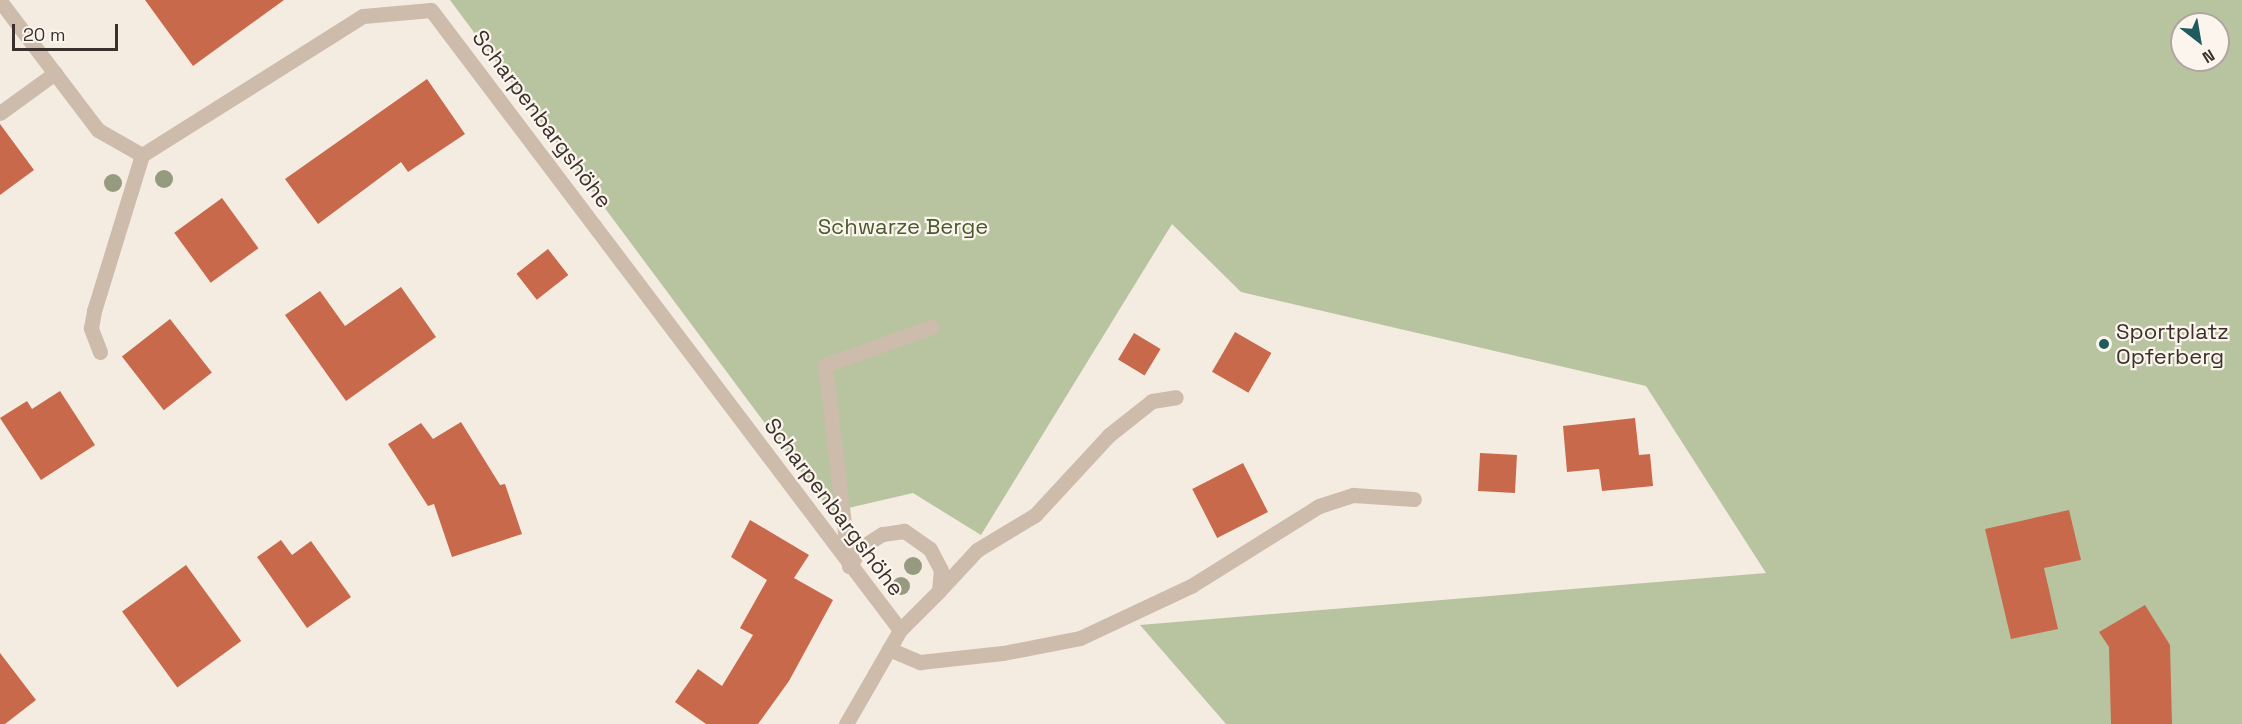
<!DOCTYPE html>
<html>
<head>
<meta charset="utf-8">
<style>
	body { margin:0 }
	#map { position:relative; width:2242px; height:724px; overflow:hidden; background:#f4ebe1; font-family:"Space Grotesk",sans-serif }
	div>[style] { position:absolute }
	.green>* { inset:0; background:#b8c4a0 }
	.building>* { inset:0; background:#c8694b; transform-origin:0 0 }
	.service>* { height:15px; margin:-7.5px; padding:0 7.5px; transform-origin:7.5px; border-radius:7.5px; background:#cdbbac }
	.minor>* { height:15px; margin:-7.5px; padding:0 7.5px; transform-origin:7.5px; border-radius:7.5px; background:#cdbbac }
	.trees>* { width:18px; height:18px; margin:-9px; border-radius:50%; background:#969b7f }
	.dots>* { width:16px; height:16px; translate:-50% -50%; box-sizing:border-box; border:3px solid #fbf5ee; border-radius:50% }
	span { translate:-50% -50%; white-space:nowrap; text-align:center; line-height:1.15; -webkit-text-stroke:4.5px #fbf5ee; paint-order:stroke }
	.street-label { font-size:22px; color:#3b302b }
	.park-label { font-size:22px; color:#4a5a2e }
	.poi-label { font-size:22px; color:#3b302b }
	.left { translate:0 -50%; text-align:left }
	.north { position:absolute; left:2170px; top:12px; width:60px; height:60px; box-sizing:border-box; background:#fbf5ee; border:2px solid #aea6a0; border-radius:50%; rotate:149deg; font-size:16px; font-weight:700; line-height:24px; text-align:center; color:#3b302b }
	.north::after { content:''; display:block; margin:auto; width:21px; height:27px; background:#1f5a5e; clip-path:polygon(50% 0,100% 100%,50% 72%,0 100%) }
	.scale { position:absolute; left:12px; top:24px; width:106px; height:27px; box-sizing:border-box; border:3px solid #3b302b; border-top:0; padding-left:8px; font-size:18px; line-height:21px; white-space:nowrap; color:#3b302b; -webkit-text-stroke:4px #fbf5ee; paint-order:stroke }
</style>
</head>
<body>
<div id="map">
	<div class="green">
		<i style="clip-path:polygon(evenodd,450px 0,2242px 0,2242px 724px,1226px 724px,1140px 625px,1766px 573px,1646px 386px,1241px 292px,1172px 224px,981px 535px,913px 493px,831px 512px,450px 0,2182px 24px,2218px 24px,2218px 60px,2182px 60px,2182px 24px)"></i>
	</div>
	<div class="building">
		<i style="clip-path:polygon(145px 0,284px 0,193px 66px)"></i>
		<i style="clip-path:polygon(427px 79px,465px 134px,408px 172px,401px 162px,318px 224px,285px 179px)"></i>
		<i style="clip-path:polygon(0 124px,34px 170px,0 195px)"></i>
		<i style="left:222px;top:198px;width:62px;height:59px;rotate:54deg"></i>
		<i style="left:548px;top:249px;width:33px;height:40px;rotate:52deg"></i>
		<i style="clip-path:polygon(401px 287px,436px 337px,346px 401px,285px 315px,320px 291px,345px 326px)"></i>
		<i style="left:170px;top:319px;width:68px;height:61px;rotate:52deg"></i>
		<i style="left:1235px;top:332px;width:42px;height:46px;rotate:30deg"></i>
		<i style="left:1134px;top:333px;width:31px;height:31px;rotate:31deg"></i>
		<i style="clip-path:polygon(60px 391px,95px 445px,41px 480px,0 418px,27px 401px,32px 409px)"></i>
		<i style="clip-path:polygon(1635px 418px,1639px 455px,1650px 454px,1653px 486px,1602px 491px,1599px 469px,1567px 472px,1563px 426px)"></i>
		<i style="clip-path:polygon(461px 422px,500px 485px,505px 484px,522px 534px,452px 557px,434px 504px,428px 506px,388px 444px,421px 423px,433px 439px)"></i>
		<i style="left:1480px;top:453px;width:37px;height:38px;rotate:3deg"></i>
		<i style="left:1243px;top:463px;width:55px;height:57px;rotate:63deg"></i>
		<i style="clip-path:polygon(2069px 510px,2081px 560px,2044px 568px,2058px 629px,2011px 639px,1985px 529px)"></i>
		<i style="clip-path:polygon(750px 520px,809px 555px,794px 578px,833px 600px,789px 681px,758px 724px,706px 724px,675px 702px,698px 669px,722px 686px,753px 635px,740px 628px,767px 580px,731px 557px)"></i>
		<i style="clip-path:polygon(281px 540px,292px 555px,311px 541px,351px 597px,307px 628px,257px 557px)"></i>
		<i style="left:186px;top:565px;width:94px;height:79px;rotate:54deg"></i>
		<i style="clip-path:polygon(2145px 605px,2170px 645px,2172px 724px,2111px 724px,2109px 647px,2099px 632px)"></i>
		<i style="clip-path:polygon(0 653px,36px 700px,5px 724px,0 724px)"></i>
	</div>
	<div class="service">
		<i style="left:0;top:113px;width:68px;rotate:-36deg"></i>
		<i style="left:100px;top:352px;width:26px;rotate:-111deg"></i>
		<i style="left:91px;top:328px;width:17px;rotate:-80deg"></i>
		<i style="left:94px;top:311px;width:163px;rotate:-72.9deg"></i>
		<i style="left:849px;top:566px;width:202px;rotate:-96.8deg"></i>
		<i style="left:825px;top:365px;width:113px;rotate:-19.7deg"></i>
		<i style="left:939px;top:591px;width:56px;rotate:-47.2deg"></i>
		<i style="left:977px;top:550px;width:68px;rotate:-31.1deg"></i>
		<i style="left:1035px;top:515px;width:109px;rotate:-47.2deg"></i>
		<i style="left:1109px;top:435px;width:55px;rotate:-38.3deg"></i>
		<i style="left:1152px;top:401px;width:24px;rotate:-9deg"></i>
		<i style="left:889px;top:649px;width:34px;rotate:23deg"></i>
		<i style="left:920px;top:662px;width:83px;rotate:-6.2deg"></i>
		<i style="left:1003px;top:653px;width:78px;rotate:-11deg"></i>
		<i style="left:1080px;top:638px;width:123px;rotate:-25.1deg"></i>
		<i style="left:1191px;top:586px;width:151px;rotate:-32deg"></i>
		<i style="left:1319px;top:506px;width:36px;rotate:-18deg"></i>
		<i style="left:1353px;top:495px;width:61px;rotate:3.8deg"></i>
	</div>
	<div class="minor">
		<i style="left:0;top:1px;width:162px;rotate:52.8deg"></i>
		<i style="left:98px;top:130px;width:51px;rotate:29.6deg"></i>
		<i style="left:142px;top:155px;width:261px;rotate:-32.2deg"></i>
		<i style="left:363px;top:16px;width:68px;rotate:-5deg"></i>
		<i style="left:431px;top:10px;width:777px;rotate:52.89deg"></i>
		<i style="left:846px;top:724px;width:108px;rotate:-60.1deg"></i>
		<i style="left:900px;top:630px;width:55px;rotate:-45deg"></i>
		<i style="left:939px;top:591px;width:21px;rotate:-85deg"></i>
		<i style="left:941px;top:570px;width:24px;rotate:-118deg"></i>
		<i style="left:930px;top:549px;width:32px;rotate:-145deg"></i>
		<i style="left:904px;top:531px;width:22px;rotate:172deg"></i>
		<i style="left:882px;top:534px;width:24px;rotate:147deg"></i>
		<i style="left:862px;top:547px;width:23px;rotate:124deg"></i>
	</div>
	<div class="trees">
		<i style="left:164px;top:179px"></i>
		<i style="left:113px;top:183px"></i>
		<i style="left:913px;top:566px"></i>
		<i style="left:901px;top:586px"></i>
	</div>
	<div class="dots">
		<i style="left:2104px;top:344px;background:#1f5a5e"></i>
	</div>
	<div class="street-label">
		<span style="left:542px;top:119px;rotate:53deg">Scharpenbargshöhe</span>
		<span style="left:834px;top:507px;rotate:53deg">Scharpenbargshöhe</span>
	</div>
	<div class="park-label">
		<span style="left:903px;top:227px">Schwarze Berge</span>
	</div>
	<div class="poi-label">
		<span class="left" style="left:2116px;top:344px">Sportplatz<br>Opferberg</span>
	</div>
	<div class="north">N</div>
	<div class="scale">20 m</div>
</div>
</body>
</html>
